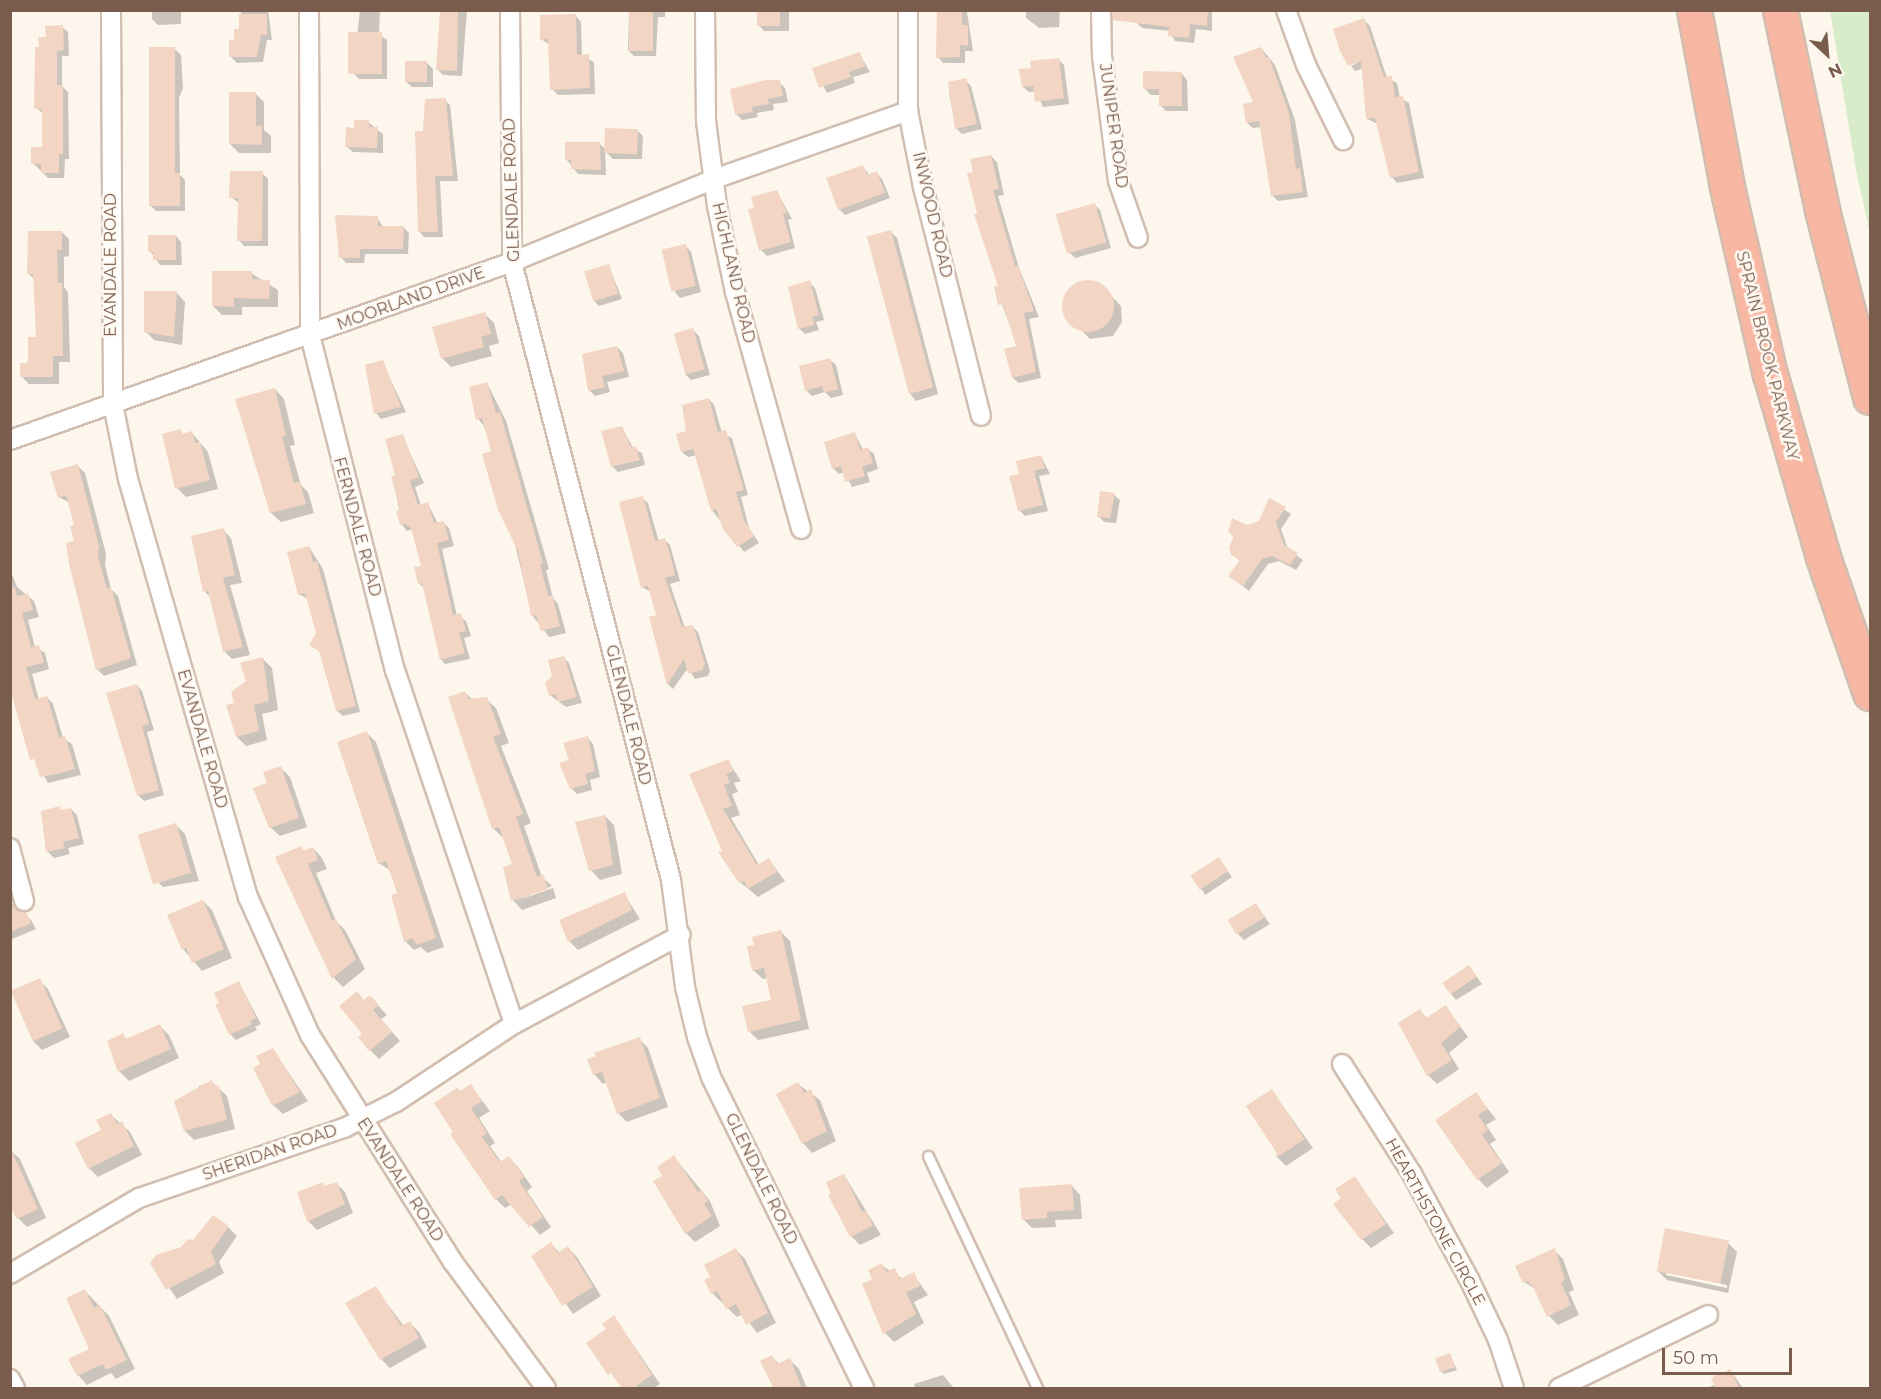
<!DOCTYPE html>
<html>
<head>
<meta charset="utf-8">
<style>
	body { margin:0 }
	#map { position:relative; width:1881px; height:1399px; overflow:hidden; background:#fdf6ec; font-family:Montserrat,sans-serif }
	div>[style] { position:absolute }
	.green>* { inset:0; background:#d8ecc9 }
	.shadow>* { inset:0; background:#0003; transform-origin:0 0 }
	.building>* { inset:0; background:#f3d5c3; transform-origin:0 0 }
	.round { border-radius:50% }
	.roads { filter:drop-shadow(2px 0 #d1beb0) drop-shadow(-2px 0 #d1beb0) drop-shadow(0 2px #d1beb0) drop-shadow(0 -2px #d1beb0) }
	.service>* { height:9px; margin:-4.5px; padding:0 4.5px; transform-origin:4.5px; border-radius:4.5px; background:#fff }
	.minor>* { height:18px; margin:-9px; padding:0 9px; transform-origin:9px; border-radius:9px; background:#fff }
	.motorway>* { height:33px; margin:-16.5px; padding:0 16.5px; transform-origin:16.5px; border-radius:16.5px; background:#f7b7a3 }
	span { translate:-50% -50%; white-space:nowrap; text-align:center; line-height:1.15; -webkit-text-stroke:5px #fffaf3; paint-order:stroke }
	.street-label { font-size:16px; color:#7a5c4d }
	.frame { position:absolute; inset:0; border:12px solid #7a5c4d; pointer-events:none }
	.north { position:absolute; left:1797px; top:24px; width:60px; height:60px; -webkit-text-stroke:4px #fffaf3; paint-order:stroke; rotate:154deg; font-size:16px; font-weight:700; line-height:24px; text-align:center; color:#7a5c4d }
	.north::after { content:''; display:block; margin:auto; width:21px; height:27px; background:#7a5c4d; clip-path:polygon(50% 0,100% 100%,50% 72%,0 100%) }
	.scale { position:absolute; left:1662px; top:1348px; width:130px; height:27px; box-sizing:border-box; border:3px solid #7a5c4d; border-top:0; padding-left:8px; font-size:18px; line-height:21px; white-space:nowrap; color:#7a5c4d; -webkit-text-stroke:4px #fffaf3; paint-order:stroke }
</style>
</head>
<body>
<div id="map">
	<div class="green">
		<i style="clip-path:polygon(1830px 11px,1870px 11px,1870px 234px,1856px 170px)"></i>
	</div>
	<div class="shadow">
		<i style="clip-path:polygon(152px 10px,181px 10px,181px 24px,158px 25px,152px 19px)"></i>
		<i style="clip-path:polygon(241px 10px,268px 10px,272px 40px,267px 40px,263px 62px,237px 63px,231px 57px,241px 31px)"></i>
		<i style="clip-path:polygon(360px 10px,380px 10px,379px 34px,387px 40px,387px 79px,359px 79px,353px 73px)"></i>
		<i style="clip-path:polygon(441px 10px,467px 10px,462px 76px,443px 75px,437px 69px)"></i>
		<i style="clip-path:polygon(629px 10px,665px 10px,665px 17px,658px 17px,656px 56px,634px 56px,628px 50px)"></i>
		<i style="clip-path:polygon(757px 10px,789px 10px,789px 31px,764px 31px,759px 25px)"></i>
		<i style="clip-path:polygon(938px 10px,967px 12px,973px 51px,965px 51px,965px 63px,943px 63px,938px 57px)"></i>
		<i style="clip-path:polygon(1026px 10px,1060px 10px,1059px 27px,1039px 28px,1026px 18px)"></i>
		<i style="clip-path:polygon(1137px 10px,1212px 10px,1212px 31px,1196px 29px,1194px 43px,1175px 41px,1170px 31px,1142px 28px,1136px 22px)"></i>
		<i style="clip-path:polygon(576px 16px,581px 22px,582px 56px,594px 62px,595px 94px,558px 95px,552px 89px,550px 45px,541px 39px)"></i>
		<i style="clip-path:polygon(1364px 20px,1370px 26px,1387px 78px,1397px 83px,1400px 98px,1409px 103px,1424px 178px,1397px 183px,1392px 177px,1378px 124px,1367px 119px,1364px 68px,1355px 71px,1351px 66px,1368px 57px,1349px 65px)"></i>
		<i style="clip-path:polygon(62px 27px,68px 32px,69px 56px,62px 56px,62px 86px,68px 92px,69px 159px,65px 159px,64px 178px,48px 178px,33px 163px,44px 148px,44px 114px,36px 108px,40px 48px)"></i>
		<i style="clip-path:polygon(1261px 48px,1275px 65px,1295px 120px,1308px 197px,1278px 201px,1272px 195px,1262px 127px,1253px 128px,1247px 123px,1255px 103px)"></i>
		<i style="clip-path:polygon(175px 49px,181px 55px,183px 88px,179px 98px,180px 175px,185px 180px,185px 211px,156px 211px,150px 205px)"></i>
		<i style="clip-path:polygon(859px 53px,870px 72px,853px 77px,855px 83px,827px 93px,814px 69px)"></i>
		<i style="clip-path:polygon(1058px 59px,1064px 65px,1069px 104px,1043px 107px,1036px 91px,1029px 92px,1023px 87px,1033px 69px)"></i>
		<i style="clip-path:polygon(427px 63px,433px 69px,433px 87px,412px 87px,406px 82px)"></i>
		<i style="clip-path:polygon(1182px 74px,1187px 80px,1188px 111px,1166px 111px,1160px 105px,1160px 95px,1151px 95px,1145px 89px)"></i>
		<i style="clip-path:polygon(965px 80px,971px 86px,982px 129px,962px 134px,956px 128px,949px 93px)"></i>
		<i style="clip-path:polygon(779px 82px,785px 88px,788px 102px,773px 104px,774px 110px,757px 113px,758px 117px,742px 120px,736px 114px,732px 90px)"></i>
		<i style="clip-path:polygon(255px 93px,264px 102px,264px 130px,271px 136px,271px 153px,239px 153px,230px 144px)"></i>
		<i style="clip-path:polygon(445px 100px,450px 105px,458px 181px,440px 181px,443px 237px,424px 237px,419px 231px,425px 132px)"></i>
		<i style="clip-path:polygon(368px 122px,383px 134px,383px 153px,353px 152px,347px 147px,356px 129px)"></i>
		<i style="clip-path:polygon(637px 130px,643px 136px,642px 159px,613px 159px,605px 151px,606px 175px,578px 174px,566px 159px,600px 144px,607px 151px)"></i>
		<i style="clip-path:polygon(991px 156px,997px 162px,1004px 195px,998px 196px,1019px 268px,1039px 317px,1029px 319px,1041px 378px,1019px 383px,1013px 378px,1018px 347px,996px 288px,1000px 287px,979px 214px,975px 173px)"></i>
		<i style="clip-path:polygon(863px 167px,870px 176px,877px 173px,882px 179px,890px 198px,845px 215px,839px 209px)"></i>
		<i style="clip-path:polygon(262px 173px,268px 179px,268px 246px,244px 246px,239px 240px,239px 203px,231px 197px)"></i>
		<i style="clip-path:polygon(777px 192px,792px 219px,788px 220px,795px 248px,767px 256px,761px 250px)"></i>
		<i style="clip-path:polygon(1094px 204px,1100px 210px,1111px 248px,1075px 258px,1069px 252px)"></i>
		<i style="clip-path:polygon(377px 217px,383px 227px,403px 227px,409px 233px,408px 254px,365px 254px,364px 263px,346px 263px,341px 257px)"></i>
		<i style="clip-path:polygon(62px 232px,69px 239px,69px 256px,64px 257px,64px 287px,68px 292px,70px 362px,59px 362px,59px 384px,29px 384px,21px 376px,38px 339px,35px 280px,29px 274px)"></i>
		<i style="clip-path:polygon(891px 232px,897px 238px,938px 394px,916px 401px,911px 395px)"></i>
		<i style="clip-path:polygon(176px 236px,181px 242px,182px 265px,160px 265px,150px 251px)"></i>
		<i style="clip-path:polygon(686px 246px,691px 252px,701px 292px,680px 298px,675px 292px)"></i>
		<i style="clip-path:polygon(609px 266px,622px 299px,599px 306px,594px 301px)"></i>
		<i style="clip-path:polygon(251px 273px,278px 290px,278px 307px,242px 307px,242px 315px,222px 315px,213px 306px)"></i>
		<i style="clip-path:polygon(1085px 281px,1100px 284px,1121px 306px,1122px 322px,1113px 336px,1090px 339px,1064px 312px,1066px 296px)"></i>
		<i style="clip-path:polygon(809px 282px,815px 288px,824px 320px,816px 322px,819px 330px,805px 334px,799px 328px)"></i>
		<i style="clip-path:polygon(176px 292px,185px 302px,182px 345px,154px 340px,145px 331px)"></i>
		<i style="clip-path:polygon(485px 314px,494px 323px,499px 343px,489px 346px,492px 356px,451px 367px,442px 358px)"></i>
		<i style="clip-path:polygon(693px 330px,699px 336px,710px 375px,691px 380px,685px 374px)"></i>
		<i style="clip-path:polygon(617px 347px,623px 353px,629px 377px,607px 382px,610px 392px,595px 396px,589px 390px)"></i>
		<i style="clip-path:polygon(830px 360px,836px 365px,843px 395px,831px 398px,825px 392px,812px 396px,806px 390px)"></i>
		<i style="clip-path:polygon(382px 362px,406px 412px,381px 419px,376px 413px)"></i>
		<i style="clip-path:polygon(487px 383px,506px 421px,549px 569px,546px 570px,553px 598px,558px 604px,566px 633px,549px 637px,532px 615px,493px 452px,484px 426px,478px 419px)"></i>
		<i style="clip-path:polygon(275px 389px,284px 399px,295px 445px,290px 446px,301px 485px,308px 492px,314px 513px,281px 522px,271px 513px)"></i>
		<i style="clip-path:polygon(709px 399px,714px 405px,722px 433px,732px 438px,748px 495px,741px 497px,749px 528px,759px 543px,744px 552px,712px 510px,697px 455px,688px 457px,682px 452px,688px 433px)"></i>
		<i style="clip-path:polygon(622px 427px,633px 448px,642px 453px,645px 465px,618px 472px,612px 466px)"></i>
		<i style="clip-path:polygon(180px 431px,184px 435px,192px 433px,208px 452px,218px 489px,186px 497px,177px 488px)"></i>
		<i style="clip-path:polygon(855px 434px,863px 450px,868px 449px,874px 454px,878px 469px,867px 473px,870px 482px,852px 487px,844px 472px,839px 474px,833px 468px)"></i>
		<i style="clip-path:polygon(402px 436px,424px 483px,415px 487px,421px 506px,428px 504px,438px 524px,443px 522px,449px 528px,454px 546px,442px 549px,457px 616px,466px 621px,471px 636px,464px 638px,470px 659px,445px 664px,440px 658px,424px 588px,419px 583px,423px 567px,413px 529px,407px 531px,402px 525px,393px 477px,397px 476px)"></i>
		<i style="clip-path:polygon(1041px 456px,1050px 474px,1039px 476px,1048px 511px,1025px 516px,1019px 510px,1021px 475px)"></i>
		<i style="clip-path:polygon(78px 466px,85px 473px,106px 554px,105px 565px,111px 589px,118px 596px,137px 665px,104px 676px,97px 669px,76px 526px,70px 503px,59px 497px)"></i>
		<i style="clip-path:polygon(1114px 495px,1120px 500px,1116px 523px,1104px 522px,1098px 516px)"></i>
		<i style="clip-path:polygon(642px 498px,648px 503px,659px 542px,665px 540px,670px 545px,680px 581px,670px 584px,685px 628px,692px 626px,698px 632px,710px 671px,708px 676px,695px 679px,688px 668px,673px 689px,668px 684px,651px 618px,657px 616px,651px 592px,642px 587px)"></i>
		<i style="clip-path:polygon(1270px 500px,1291px 514px,1281px 529px,1288px 549px,1303px 560px,1296px 570px,1279px 561px,1268px 564px,1249px 591px,1230px 576px,1241px 562px,1233px 554px,1235px 538px,1229px 532px,1261px 522px)"></i>
		<i style="clip-path:polygon(223px 530px,231px 538px,242px 583px,230px 585px,250px 655px,232px 659px,224px 651px,212px 599px,205px 592px,193px 537px)"></i>
		<i style="clip-path:polygon(309px 547px,323px 569px,360px 712px,343px 716px,337px 711px,321px 653px,311px 645px,318px 633px,308px 599px,299px 594px)"></i>
		<i style="clip-path:polygon(10px 569px,17px 587px,34px 601px,39px 617px,28px 620px,35px 647px,45px 653px,49px 669px,32px 674px,39px 700px,47px 697px,53px 704px,63px 738px,72px 744px,81px 775px,48px 783px,28px 747px,10px 676px)"></i>
		<i style="clip-path:polygon(564px 658px,569px 663px,582px 703px,566px 707px,550px 695px,553px 676px)"></i>
		<i style="clip-path:polygon(263px 659px,272px 668px,278px 710px,262px 714px,267px 740px,246px 746px,237px 737px,235px 704px)"></i>
		<i style="clip-path:polygon(137px 685px,142px 691px,154px 730px,147px 732px,164px 795px,144px 801px,138px 795px)"></i>
		<i style="clip-path:polygon(465px 693px,473px 700px,486px 699px,496px 708px,509px 743px,501px 746px,531px 823px,524px 826px,542px 877px,552px 886px,516px 901px,553px 888px,556px 898px,522px 910px,513px 900px,514px 865px,503px 838px,494px 829px,450px 698px)"></i>
		<i style="clip-path:polygon(367px 733px,376px 742px,444px 947px,427px 953px,421px 947px,414px 950px,405px 941px,399px 894px,391px 871px,379px 863px)"></i>
		<i style="clip-path:polygon(588px 738px,593px 744px,600px 777px,590px 780px,592px 790px,577px 794px,571px 788px,570px 761px)"></i>
		<i style="clip-path:polygon(728px 761px,741px 781px,734px 783px,738px 792px,732px 794px,740px 815px,731px 818px,759px 865px,769px 860px,785px 881px,758px 897px,740px 882px,691px 775px)"></i>
		<i style="clip-path:polygon(281px 768px,290px 777px,307px 827px,280px 836px,270px 827px,269px 784px)"></i>
		<i style="clip-path:polygon(59px 808px,63px 811px,71px 809px,77px 815px,84px 844px,68px 848px,70px 854px,54px 858px,48px 852px,42px 812px)"></i>
		<i style="clip-path:polygon(605px 816px,614px 825px,622px 874px,600px 880px,591px 870px)"></i>
		<i style="clip-path:polygon(176px 825px,185px 834px,199px 881px,163px 887px,154px 878px)"></i>
		<i style="clip-path:polygon(301px 848px,305px 852px,313px 848px,322px 858px,327px 869px,316px 873px,336px 921px,345px 930px,365px 969px,343px 987px,334px 978px)"></i>
		<i style="left:1219px;top:858px;width:23px;height:32px;rotate:56deg"></i>
		<i style="clip-path:polygon(624px 894px,640px 919px,578px 950px,569px 941px)"></i>
		<i style="clip-path:polygon(203px 901px,212px 910px,232px 958px,202px 971px,183px 949px)"></i>
		<i style="clip-path:polygon(12px 904px,31px 920px,36px 929px,10px 940px)"></i>
		<i style="clip-path:polygon(1256px 905px,1270px 924px,1244px 940px,1238px 934px)"></i>
		<i style="clip-path:polygon(781px 932px,790px 941px,809px 1029px,758px 1040px,749px 1031px,773px 1001px,768px 978px,763px 979px,753px 970px,755px 946px)"></i>
		<i style="clip-path:polygon(1469px 967px,1482px 984px,1456px 1000px,1451px 994px)"></i>
		<i style="clip-path:polygon(39px 980px,48px 989px,70px 1037px,42px 1050px,33px 1041px,13px 992px)"></i>
		<i style="clip-path:polygon(239px 983px,261px 1024px,255px 1027px,257px 1030px,236px 1040px,230px 1034px)"></i>
		<i style="clip-path:polygon(370px 997px,387px 1015px,381px 1019px,400px 1041px,379px 1059px,370px 1050px,364px 1034px,365px 1001px)"></i>
		<i style="clip-path:polygon(1446px 1007px,1468px 1037px,1449px 1053px,1459px 1069px,1437px 1084px,1428px 1075px,1420px 1011px,1428px 1019px)"></i>
		<i style="clip-path:polygon(159px 1025px,169px 1035px,179px 1058px,129px 1081px,120px 1072px,109px 1041px,123px 1035px,128px 1040px)"></i>
		<i style="clip-path:polygon(639px 1039px,648px 1048px,668px 1107px,627px 1122px,618px 1113px,607px 1082px,603px 1084px,594px 1074px)"></i>
		<i style="clip-path:polygon(273px 1050px,308px 1101px,283px 1114px,273px 1105px,262px 1065px)"></i>
		<i style="clip-path:polygon(212px 1082px,227px 1096px,235px 1129px,194px 1140px,185px 1131px,199px 1086px)"></i>
		<i style="clip-path:polygon(798px 1084px,820px 1100px,836px 1141px,812px 1153px,803px 1143px,778px 1094px)"></i>
		<i style="clip-path:polygon(471px 1086px,490px 1111px,479px 1118px,495px 1143px,490px 1146px,502px 1163px,509px 1158px,518px 1167px,532px 1187px,527px 1191px,551px 1227px,540px 1235px,512px 1204px,505px 1208px,496px 1199px,455px 1133px,460px 1093px)"></i>
		<i style="clip-path:polygon(1272px 1091px,1313px 1148px,1286px 1166px,1277px 1157px)"></i>
		<i style="clip-path:polygon(1476px 1094px,1496px 1119px,1486px 1125px,1496px 1140px,1490px 1144px,1509px 1172px,1487px 1188px,1478px 1179px)"></i>
		<i style="clip-path:polygon(111px 1115px,130px 1132px,142px 1155px,98px 1177px,89px 1168px)"></i>
		<i style="clip-path:polygon(10px 1150px,20px 1159px,46px 1218px,27px 1227px,18px 1218px)"></i>
		<i style="clip-path:polygon(674px 1157px,710px 1201px,720px 1226px,695px 1242px,686px 1233px,664px 1176px)"></i>
		<i style="clip-path:polygon(844px 1175px,881px 1235px,860px 1245px,851px 1236px)"></i>
		<i style="clip-path:polygon(1355px 1178px,1394px 1233px,1371px 1248px,1362px 1239px,1343px 1199px)"></i>
		<i style="clip-path:polygon(336px 1183px,345px 1192px,353px 1213px,317px 1230px,308px 1221px,322px 1184px,325px 1187px)"></i>
		<i style="clip-path:polygon(1071px 1185px,1080px 1195px,1082px 1219px,1055px 1220px,1056px 1227px,1032px 1228px,1023px 1219px)"></i>
		<i style="clip-path:polygon(228px 1227px,237px 1236px,219px 1262px,224px 1273px,177px 1299px,152px 1263px)"></i>
		<i style="clip-path:polygon(evenodd,1728px 1243px,1737px 1252px,1728px 1293px,1667px 1280px,1658px 1271px,1728px 1243px,1666px 1272px,1727px 1285px,1727px 1288px,1666px 1275px,1666px 1272px)"></i>
		<i style="clip-path:polygon(551px 1244px,560px 1253px,568px 1248px,577px 1257px,601px 1296px,573px 1314px,533px 1256px)"></i>
		<i style="clip-path:polygon(736px 1250px,745px 1259px,776px 1323px,757px 1333px,743px 1314px,737px 1317px,712px 1293px,713px 1278px)"></i>
		<i style="clip-path:polygon(1554px 1250px,1563px 1259px,1574px 1290px,1569px 1292px,1579px 1315px,1558px 1325px,1549px 1316px,1537px 1290px,1524px 1282px)"></i>
		<i style="clip-path:polygon(881px 1265px,903px 1279px,913px 1274px,928px 1295px,914px 1302px,924px 1323px,894px 1342px,885px 1333px,874px 1279px)"></i>
		<i style="clip-path:polygon(375px 1288px,404px 1326px,410px 1323px,419px 1332px,427px 1347px,390px 1368px,381px 1359px)"></i>
		<i style="clip-path:polygon(85px 1291px,109px 1316px,135px 1369px,116px 1379px,111px 1373px,87px 1385px,78px 1375px,91px 1350px)"></i>
		<i style="clip-path:polygon(614px 1317px,660px 1384px,654px 1388px,624px 1388px)"></i>
		<i style="clip-path:polygon(1450px 1355px,1457px 1370px,1444px 1374px,1442px 1372px)"></i>
		<i style="clip-path:polygon(772px 1357px,780px 1365px,790px 1360px,799px 1369px,807px 1388px,777px 1388px)"></i>
		<i style="clip-path:polygon(1730px 1370px,1743px 1388px,1707px 1388px,1716px 1384px)"></i>
		<i style="clip-path:polygon(943px 1375px,954px 1388px,959px 1388px,915px 1388px,914px 1384px)"></i>
	</div>
	<div class="building">
		<i style="clip-path:polygon(440px 10px,458px 10px,457px 71px,436px 70px)"></i>
		<i style="left:629px;top:10px;width:24px;height:41px"></i>
		<i style="left:757px;top:10px;width:23px;height:16px"></i>
		<i style="clip-path:polygon(937px 10px,962px 10px,962px 25px,968px 25px,968px 46px,960px 45px,960px 57px,936px 58px)"></i>
		<i style="clip-path:polygon(1112px 10px,1208px 10px,1207px 26px,1190px 24px,1189px 38px,1168px 36px,1169px 27px,1112px 20px)"></i>
		<i style="clip-path:polygon(239px 14px,267px 14px,267px 35px,261px 35px,257px 57px,229px 57px,229px 40px,234px 40px,234px 29px,239px 29px)"></i>
		<i style="clip-path:polygon(576px 14px,577px 55px,589px 54px,590px 88px,550px 90px,548px 39px,540px 40px,540px 15px)"></i>
		<i style="clip-path:polygon(1364px 18px,1384px 77px,1392px 76px,1395px 97px,1403px 96px,1419px 172px,1390px 178px,1375px 118px,1366px 119px,1361px 61px,1348px 66px,1340px 51px,1333px 29px)"></i>
		<i style="clip-path:polygon(63px 25px,64px 50px,57px 51px,57px 85px,63px 85px,63px 154px,59px 154px,59px 173px,41px 173px,41px 164px,31px 164px,31px 147px,42px 147px,42px 109px,34px 109px,35px 47px,39px 47px,38px 37px,46px 37px,45px 26px)"></i>
		<i style="left:348px;top:32px;width:34px;height:42px"></i>
		<i style="clip-path:polygon(149px 47px,175px 47px,175px 173px,180px 173px,180px 206px,149px 206px)"></i>
		<i style="clip-path:polygon(1261px 47px,1266px 58px,1269px 57px,1289px 113px,1296px 169px,1300px 168px,1303px 192px,1271px 196px,1259px 121px,1246px 123px,1243px 104px,1253px 102px,1233px 57px)"></i>
		<i style="clip-path:polygon(860px 52px,865px 66px,849px 72px,851px 77px,819px 88px,812px 68px)"></i>
		<i style="clip-path:polygon(1059px 58px,1064px 98px,1035px 102px,1033px 86px,1022px 87px,1019px 69px,1031px 68px,1030px 61px)"></i>
		<i style="left:405px;top:61px;width:22px;height:21px"></i>
		<i style="clip-path:polygon(1143px 71px,1182px 72px,1182px 106px,1159px 106px,1159px 89px,1143px 89px)"></i>
		<i style="clip-path:polygon(966px 78px,977px 124px,955px 129px,948px 82px)"></i>
		<i style="clip-path:polygon(766px 80px,780px 80px,783px 96px,768px 99px,769px 104px,752px 107px,753px 112px,735px 115px,730px 89px)"></i>
		<i style="clip-path:polygon(229px 92px,256px 92px,256px 126px,262px 125px,262px 145px,229px 144px)"></i>
		<i style="clip-path:polygon(446px 98px,453px 176px,435px 176px,438px 232px,418px 232px,415px 131px,423px 131px,425px 99px)"></i>
		<i style="clip-path:polygon(354px 120px,369px 120px,369px 127px,378px 127px,377px 148px,345px 147px,346px 127px,354px 128px)"></i>
		<i style="left:605px;top:128px;width:33px;height:25px;rotate:2deg"></i>
		<i style="clip-path:polygon(565px 142px,600px 142px,601px 170px,571px 169px,571px 160px,565px 160px)"></i>
		<i style="clip-path:polygon(991px 155px,999px 189px,993px 190px,1015px 266px,1018px 266px,1034px 311px,1024px 313px,1036px 372px,1012px 378px,1004px 349px,1016px 346px,1003px 304px,998px 305px,994px 287px,998px 286px,974px 214px,977px 213px,967px 173px,973px 172px,970px 159px)"></i>
		<i style="clip-path:polygon(863px 165px,867px 175px,877px 171px,885px 193px,838px 210px,826px 178px)"></i>
		<i style="clip-path:polygon(230px 171px,263px 171px,262px 241px,237px 241px,238px 198px,229px 198px)"></i>
		<i style="clip-path:polygon(777px 190px,787px 213px,783px 214px,791px 242px,759px 251px,748px 209px,754px 208px,751px 197px)"></i>
		<i style="left:1095px;top:203px;width:41px;height:41px;rotate:74deg"></i>
		<i style="clip-path:polygon(335px 215px,378px 216px,378px 226px,404px 226px,403px 249px,360px 249px,360px 258px,339px 258px)"></i>
		<i style="left:891px;top:230px;width:163px;height:25px;rotate:75deg"></i>
		<i style="clip-path:polygon(28px 231px,62px 231px,62px 250px,57px 250px,58px 283px,62px 283px,63px 356px,53px 356px,53px 377px,20px 377px,20px 363px,28px 363px,28px 337px,36px 337px,33px 274px,27px 274px)"></i>
		<i style="clip-path:polygon(148px 235px,176px 235px,176px 260px,153px 260px,153px 252px,148px 252px)"></i>
		<i style="left:686px;top:244px;width:43px;height:25px;rotate:77deg"></i>
		<i style="left:609px;top:264px;width:31px;height:26px;rotate:73deg"></i>
		<i style="clip-path:polygon(212px 271px,252px 271px,252px 279px,270px 280px,269px 299px,234px 298px,234px 307px,212px 306px)"></i>
		<i class="round" style="left:1062px;top:280px;width:52px;height:52px"></i>
		<i style="clip-path:polygon(810px 280px,819px 315px,812px 317px,814px 325px,798px 329px,788px 287px)"></i>
		<i style="clip-path:polygon(144px 291px,177px 291px,174px 337px,144px 332px)"></i>
		<i style="clip-path:polygon(485px 312px,491px 334px,481px 337px,484px 347px,441px 359px,432px 327px)"></i>
		<i style="left:693px;top:328px;width:43px;height:20px;rotate:74deg"></i>
		<i style="clip-path:polygon(617px 346px,624px 371px,602px 376px,605px 387px,588px 391px,582px 354px)"></i>
		<i style="clip-path:polygon(830px 358px,838px 389px,824px 393px,822px 386px,805px 391px,799px 366px)"></i>
		<i style="clip-path:polygon(383px 360px,401px 407px,374px 414px,365px 365px)"></i>
		<i style="clip-path:polygon(487px 382px,496px 413px,500px 412px,543px 563px,540px 564px,548px 596px,552px 595px,560px 626px,541px 631px,536px 615px,531px 616px,518px 551px,498px 510px,482px 454px,491px 451px,482px 418px,476px 420px,469px 387px)"></i>
		<i style="clip-path:polygon(275px 388px,286px 436px,282px 437px,294px 483px,300px 482px,306px 504px,270px 513px,235px 399px)"></i>
		<i style="clip-path:polygon(709px 398px,718px 432px,726px 430px,744px 490px,736px 492px,744px 520px,754px 536px,737px 547px,723px 529px,716px 509px,711px 511px,693px 449px,681px 452px,676px 434px,686px 431px,682px 405px)"></i>
		<i style="clip-path:polygon(622px 426px,631px 447px,636px 446px,640px 460px,611px 467px,601px 431px)"></i>
		<i style="clip-path:polygon(181px 429px,182px 434px,192px 431px,195px 443px,200px 442px,210px 480px,175px 489px,162px 434px)"></i>
		<i style="clip-path:polygon(855px 432px,860px 450px,868px 447px,873px 463px,862px 467px,865px 476px,845px 482px,841px 466px,832px 469px,824px 442px)"></i>
		<i style="clip-path:polygon(403px 434px,419px 477px,410px 481px,418px 505px,428px 502px,434px 523px,444px 521px,449px 540px,437px 543px,453px 615px,461px 613px,466px 631px,459px 633px,465px 653px,440px 660px,422px 583px,418px 584px,414px 567px,421px 566px,411px 528px,406px 524px,400px 525px,396px 511px,400px 510px,391px 476px,395px 475px,385px 439px)"></i>
		<i style="clip-path:polygon(1041px 455px,1045px 468px,1034px 471px,1043px 505px,1018px 511px,1009px 476px,1019px 474px,1016px 461px)"></i>
		<i style="clip-path:polygon(78px 464px,99px 546px,98px 557px,107px 589px,111px 587px,131px 658px,96px 670px,69px 564px,66px 543px,74px 541px,70px 526px,74px 525px,66px 495px,58px 498px,50px 472px)"></i>
		<i style="clip-path:polygon(1100px 491px,1115px 493px,1110px 518px,1097px 517px)"></i>
		<i style="clip-path:polygon(643px 496px,655px 541px,665px 538px,673px 565px,675px 575px,665px 578px,682px 627px,693px 625px,705px 664px,702px 670px,688px 674px,684px 659px,667px 685px,649px 617px,656px 615px,648px 586px,641px 588px,619px 502px)"></i>
		<i style="clip-path:polygon(1269px 498px,1286px 507px,1276px 522px,1284px 545px,1298px 553px,1290px 565px,1272px 556px,1262px 559px,1243px 586px,1228px 576px,1240px 560px,1231px 555px,1229px 547px,1234px 536px,1228px 532px,1232px 518px,1247px 525px,1259px 521px)"></i>
		<i style="clip-path:polygon(224px 528px,235px 575px,223px 578px,243px 647px,223px 652px,208px 591px,203px 592px,191px 536px)"></i>
		<i style="clip-path:polygon(309px 546px,313px 562px,317px 561px,356px 706px,336px 711px,319px 651px,309px 645px,316px 633px,305px 593px,298px 595px,287px 552px)"></i>
		<i style="clip-path:polygon(15px 587px,17px 596px,28px 593px,33px 610px,22px 613px,31px 647px,39px 645px,44px 663px,26px 667px,35px 699px,47px 696px,59px 738px,65px 736px,75px 769px,57px 774px,40px 777px,34px 759px,30px 760px,10px 689px,10px 588px)"></i>
		<i style="clip-path:polygon(564px 656px,577px 697px,558px 702px,556px 694px,549px 696px,545px 683px,552px 676px,548px 660px)"></i>
		<i style="clip-path:polygon(263px 657px,269px 701px,254px 705px,259px 731px,236px 737px,226px 705px,234px 703px,231px 692px,246px 681px,240px 663px)"></i>
		<i style="clip-path:polygon(137px 684px,149px 724px,142px 726px,159px 790px,137px 796px,106px 693px)"></i>
		<i style="clip-path:polygon(465px 691px,468px 699px,487px 697px,501px 734px,493px 737px,523px 814px,516px 817px,537px 877px,543px 874px,548px 889px,511px 901px,503px 867px,512px 864px,499px 827px,492px 829px,448px 697px)"></i>
		<i style="clip-path:polygon(367px 731px,436px 938px,417px 945px,412px 938px,404px 942px,391px 895px,397px 893px,386px 861px,378px 864px,337px 742px)"></i>
		<i style="clip-path:polygon(588px 736px,595px 771px,585px 774px,588px 784px,570px 789px,559px 763px,569px 760px,563px 743px)"></i>
		<i style="clip-path:polygon(729px 759px,733px 771px,726px 774px,730px 783px,724px 785px,732px 806px,723px 809px,757px 865px,769px 858px,777px 872px,748px 889px,744px 881px,739px 883px,718px 852px,722px 851px,689px 774px)"></i>
		<i style="clip-path:polygon(281px 766px,299px 818px,269px 828px,253px 788px,267px 783px,263px 772px)"></i>
		<i style="clip-path:polygon(60px 806px,61px 810px,71px 808px,79px 838px,63px 842px,65px 848px,46px 852px,41px 811px)"></i>
		<i style="clip-path:polygon(605px 815px,613px 865px,589px 871px,575px 822px)"></i>
		<i style="left:176px;top:823px;width:52px;height:40px;rotate:73deg"></i>
		<i style="clip-path:polygon(301px 846px,303px 851px,313px 847px,318px 860px,308px 864px,332px 921px,336px 919px,356px 959px,332px 979px,275px 857px)"></i>
		<i style="left:1219px;top:857px;width:17px;height:34px;rotate:57deg"></i>
		<i style="clip-path:polygon(625px 892px,632px 910px,568px 942px,559px 920px)"></i>
		<i style="clip-path:polygon(203px 900px,224px 949px,192px 963px,186px 948px,182px 950px,167px 915px)"></i>
		<i style="clip-path:polygon(13px 903px,16px 909px,26px 912px,31px 923px,10px 932px)"></i>
		<i style="left:1256px;top:903px;width:17px;height:33px;rotate:59deg"></i>
		<i style="clip-path:polygon(781px 930px,801px 1020px,748px 1032px,742px 1006px,771px 1000px,764px 968px,752px 971px,747px 946px,754px 945px,752px 937px)"></i>
		<i style="left:1469px;top:965px;width:14px;height:32px;rotate:56deg"></i>
		<i style="left:40px;top:978px;width:55px;height:32px;rotate:66deg"></i>
		<i style="clip-path:polygon(239px 981px,256px 1018px,250px 1021px,252px 1024px,229px 1035px,215px 1004px,219px 1003px,214px 993px)"></i>
		<i style="clip-path:polygon(357px 991px,364px 1000px,370px 995px,379px 1005px,373px 1010px,392px 1032px,369px 1051px,358px 1037px,362px 1034px,339px 1006px)"></i>
		<i style="clip-path:polygon(1446px 1005px,1460px 1027px,1441px 1043px,1452px 1060px,1427px 1076px,1398px 1023px,1420px 1009px,1426px 1018px)"></i>
		<i style="clip-path:polygon(160px 1024px,171px 1049px,118px 1072px,107px 1041px,123px 1033px,126px 1039px)"></i>
		<i style="clip-path:polygon(640px 1037px,660px 1098px,617px 1114px,602px 1072px,593px 1075px,587px 1059px,596px 1056px,594px 1053px)"></i>
		<i style="clip-path:polygon(273px 1048px,300px 1092px,272px 1106px,253px 1068px,260px 1064px,256px 1056px)"></i>
		<i style="clip-path:polygon(212px 1080px,214px 1086px,219px 1085px,227px 1120px,184px 1131px,174px 1101px)"></i>
		<i style="clip-path:polygon(798px 1082px,804px 1093px,811px 1089px,827px 1131px,802px 1144px,776px 1094px)"></i>
		<i style="clip-path:polygon(471px 1084px,482px 1101px,471px 1108px,487px 1133px,482px 1137px,500px 1162px,509px 1156px,524px 1177px,519px 1181px,543px 1217px,529px 1227px,502px 1195px,495px 1200px,450px 1134px,453px 1132px,434px 1103px,458px 1087px,460px 1091px)"></i>
		<i style="left:1272px;top:1089px;width:60px;height:31px;rotate:57deg"></i>
		<i style="clip-path:polygon(1476px 1092px,1488px 1109px,1478px 1115px,1488px 1130px,1482px 1135px,1502px 1163px,1477px 1180px,1435px 1120px)"></i>
		<i style="clip-path:polygon(111px 1113px,117px 1124px,122px 1121px,134px 1146px,88px 1169px,75px 1143px,101px 1130px,96px 1120px)"></i>
		<i style="clip-path:polygon(10px 1147px,38px 1209px,17px 1219px,10px 1206px)"></i>
		<i style="clip-path:polygon(674px 1155px,698px 1192px,701px 1190px,708px 1201px,704px 1204px,712px 1216px,685px 1234px,653px 1181px,662px 1176px,657px 1167px)"></i>
		<i style="clip-path:polygon(844px 1174px,862px 1212px,866px 1210px,873px 1226px,850px 1237px,828px 1195px,831px 1194px,826px 1182px)"></i>
		<i style="clip-path:polygon(1355px 1176px,1386px 1224px,1361px 1240px,1333px 1204px,1341px 1198px,1335px 1189px)"></i>
		<i style="clip-path:polygon(323px 1182px,324px 1186px,337px 1182px,345px 1204px,307px 1222px,297px 1192px)"></i>
		<i style="clip-path:polygon(1072px 1184px,1074px 1210px,1047px 1212px,1047px 1218px,1022px 1220px,1019px 1188px)"></i>
		<i style="clip-path:polygon(213px 1215px,229px 1226px,211px 1252px,216px 1264px,166px 1290px,150px 1263px,156px 1255px,181px 1247px,188px 1239px,193px 1240px)"></i>
		<i style="left:1665px;top:1228px;width:65px;height:44px;rotate:11deg"></i>
		<i style="clip-path:polygon(551px 1242px,558px 1253px,568px 1246px,593px 1287px,562px 1306px,531px 1256px)"></i>
		<i style="clip-path:polygon(736px 1248px,768px 1313px,746px 1325px,736px 1304px,726px 1309px,717px 1291px,711px 1294px,704px 1280px,710px 1277px,704px 1265px)"></i>
		<i style="clip-path:polygon(1555px 1248px,1565px 1280px,1561px 1283px,1571px 1305px,1547px 1317px,1534px 1289px,1528px 1281px,1523px 1283px,1515px 1266px)"></i>
		<i style="clip-path:polygon(882px 1263px,886px 1272px,895px 1268px,900px 1279px,914px 1272px,920px 1286px,906px 1292px,916px 1314px,883px 1334px,862px 1284px,872px 1279px,868px 1270px)"></i>
		<i style="clip-path:polygon(376px 1286px,401px 1326px,410px 1321px,419px 1338px,380px 1360px,345px 1303px)"></i>
		<i style="clip-path:polygon(85px 1289px,94px 1308px,100px 1305px,127px 1360px,106px 1370px,103px 1364px,77px 1376px,68px 1359px,89px 1349px,66px 1298px)"></i>
		<i style="clip-path:polygon(614px 1315px,652px 1375px,632px 1389px,622px 1389px,611px 1373px,608px 1375px,586px 1343px,606px 1329px,602px 1324px)"></i>
		<i style="left:1450px;top:1353px;width:15px;height:16px;rotate:70deg"></i>
		<i style="clip-path:polygon(772px 1355px,777px 1364px,790px 1358px,802px 1389px,774px 1389px,760px 1361px)"></i>
		<i style="clip-path:polygon(1730px 1369px,1740px 1389px,1716px 1389px,1711px 1378px)"></i>
	</div>
	<div class="roads">
		<div class="service">
			<i style="left:928px;top:1156px;width:256px;rotate:64.8deg"></i>
		</div>
		<div class="minor">
			<i style="left:111px;top:10px;width:394px;rotate:89.7deg"></i>
			<i style="left:113px;top:404px;width:76px;rotate:78.7deg"></i>
			<i style="left:128px;top:479px;width:435px;rotate:74deg"></i>
			<i style="left:248px;top:897px;width:151px;rotate:65.8deg"></i>
			<i style="left:310px;top:1035px;width:268px;rotate:57.8deg"></i>
			<i style="left:453px;top:1262px;width:157px;rotate:53.6deg"></i>
			<i style="left:309px;top:10px;width:325px;rotate:89.8deg"></i>
			<i style="left:310px;top:335px;width:346px;rotate:75.8deg"></i>
			<i style="left:395px;top:670px;width:373px;rotate:71.4deg"></i>
			<i style="left:510px;top:10px;width:252px;rotate:89.5deg"></i>
			<i style="left:512px;top:262px;width:638px;rotate:75.57deg"></i>
			<i style="left:671px;top:880px;width:108px;rotate:82.5deg"></i>
			<i style="left:685px;top:987px;width:51px;rotate:76.5deg"></i>
			<i style="left:697px;top:1037px;width:42px;rotate:70.7deg"></i>
			<i style="left:711px;top:1077px;width:347px;rotate:63.8deg"></i>
			<i style="left:705px;top:10px;width:111px;rotate:89.5deg"></i>
			<i style="left:706px;top:121px;width:86px;rotate:82.6deg"></i>
			<i style="left:717px;top:206px;width:88px;rotate:78.2deg"></i>
			<i style="left:735px;top:292px;width:246px;rotate:74.4deg"></i>
			<i style="left:908px;top:10px;width:101px;rotate:90deg"></i>
			<i style="left:908px;top:111px;width:77px;rotate:78.8deg"></i>
			<i style="left:923px;top:187px;width:236px;rotate:75.8deg"></i>
			<i style="left:1101px;top:10px;width:46px;rotate:88.8deg"></i>
			<i style="left:1102px;top:56px;width:126px;rotate:82.7deg"></i>
			<i style="left:1118px;top:181px;width:60px;rotate:70.7deg"></i>
			<i style="left:1286px;top:10px;width:59px;rotate:70deg"></i>
			<i style="left:1306px;top:65px;width:84px;rotate:63.7deg"></i>
			<i style="left:10px;top:440px;width:533px;rotate:-19.52deg"></i>
			<i style="left:512px;top:262px;width:218px;rotate:-22.3deg"></i>
			<i style="left:714px;top:179px;width:206px;rotate:-19.3deg"></i>
			<i style="left:10px;top:848px;width:55px;rotate:75.2deg"></i>
			<i style="left:1342px;top:1064px;width:130px;rotate:57.5deg"></i>
			<i style="left:1412px;top:1174px;width:122px;rotate:61.5deg"></i>
			<i style="left:1470px;top:1281px;width:65px;rotate:64.6deg"></i>
			<i style="left:1498px;top:1340px;width:51px;rotate:71.6deg"></i>
			<i style="left:10px;top:1274px;width:150px;rotate:-30.5deg"></i>
			<i style="left:139px;top:1198px;width:217px;rotate:-18.9deg"></i>
			<i style="left:344px;top:1128px;width:58px;rotate:-26.6deg"></i>
			<i style="left:396px;top:1102px;width:141px;rotate:-33.5deg"></i>
			<i style="left:514px;top:1024px;width:189px;rotate:-28.1deg"></i>
			<i style="left:10px;top:1379px;width:10px;rotate:61deg"></i>
			<i style="left:1559px;top:1388px;width:166px;rotate:-26.1deg"></i>
		</div>
		<div class="motorway">
			<i style="left:1694px;top:10px;width:180px;rotate:79.4deg"></i>
			<i style="left:1727px;top:187px;width:192px;rotate:77.1deg"></i>
			<i style="left:1770px;top:374px;width:191px;rotate:73.8deg"></i>
			<i style="left:1823px;top:557px;width:144px;rotate:70.9deg"></i>
			<i style="left:1780px;top:10px;width:204px;rotate:78.1deg"></i>
			<i style="left:1822px;top:210px;width:193px;rotate:75.6deg"></i>
		</div>
	</div>
	<div class="street-label">
		<span style="left:1113px;top:126px;rotate:82deg">JUNIPER ROAD</span>
		<span style="left:512px;top:190px;rotate:-92deg">GLENDALE ROAD</span>
		<span style="left:932px;top:215px;rotate:77deg">INWOOD ROAD</span>
		<span style="left:111px;top:265px;rotate:-90deg">EVANDALE ROAD</span>
		<span style="left:733px;top:273px;rotate:77deg">HIGHLAND ROAD</span>
		<span style="left:411px;top:299px;rotate:-20deg">MOORLAND DRIVE</span>
		<span style="left:1767px;top:356px;rotate:76deg">SPRAIN BROOK PARKWAY</span>
		<span style="left:357px;top:527px;rotate:75deg">FERNDALE ROAD</span>
		<span style="left:628px;top:715px;rotate:76deg">GLENDALE ROAD</span>
		<span style="left:202px;top:739px;rotate:74deg">EVANDALE ROAD</span>
		<span style="left:270px;top:1153px;rotate:-19deg">SHERIDAN ROAD</span>
		<span style="left:761px;top:1179px;rotate:64deg">GLENDALE ROAD</span>
		<span style="left:400px;top:1180px;rotate:57deg">EVANDALE ROAD</span>
		<span style="left:1435px;top:1222px;rotate:61deg">HEARTHSTONE CIRCLE</span>
	</div>
	<div class="frame"></div>
	<div class="north">N</div>
	<div class="scale">50 m</div>
</div>
</body>
</html>
